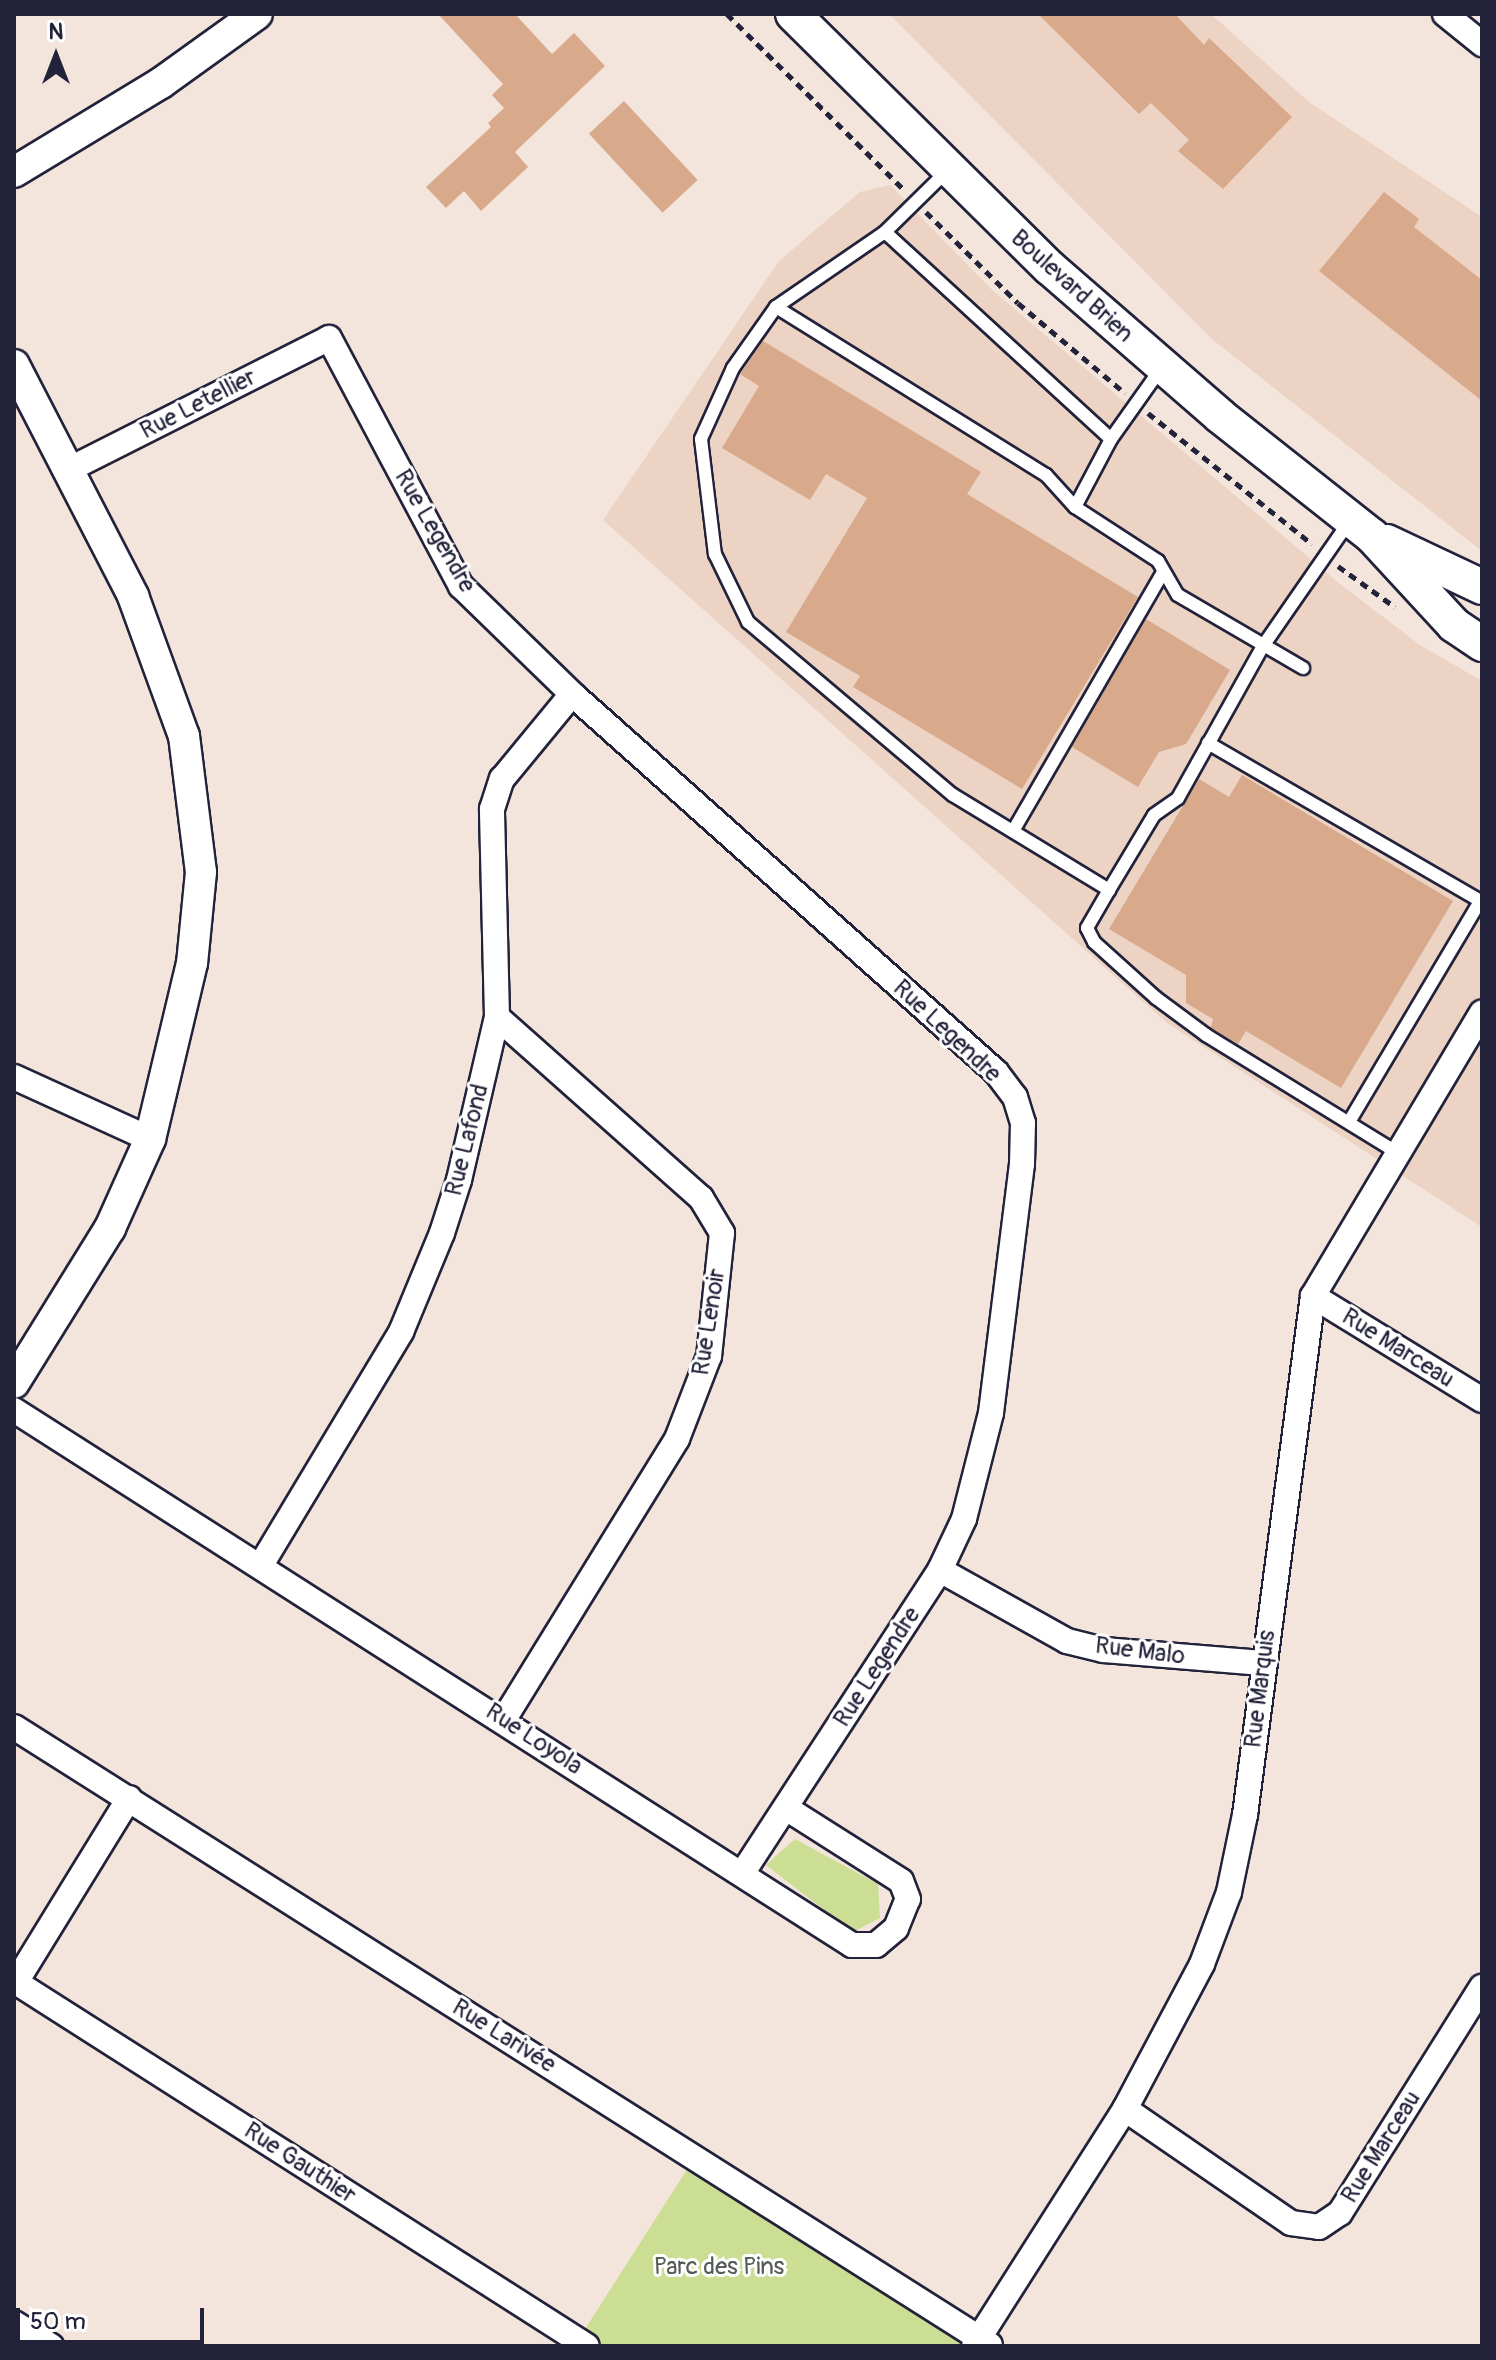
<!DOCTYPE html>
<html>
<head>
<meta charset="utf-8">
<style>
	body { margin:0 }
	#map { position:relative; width:1496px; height:2360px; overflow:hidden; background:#f4e5dc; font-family:Pangolin,sans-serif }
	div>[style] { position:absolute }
	.built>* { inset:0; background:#ecd3c4 }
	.green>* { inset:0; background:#cbde93 }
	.building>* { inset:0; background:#d9a98b; transform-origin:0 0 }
	.path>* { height:5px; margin-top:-2.5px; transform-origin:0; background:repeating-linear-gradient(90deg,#22223b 0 8px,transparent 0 14px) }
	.roads { filter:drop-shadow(2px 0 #22223b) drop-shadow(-2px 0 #22223b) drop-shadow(0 2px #22223b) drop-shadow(0 -2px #22223b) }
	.service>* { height:12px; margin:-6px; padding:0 6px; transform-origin:6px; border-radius:6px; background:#fff }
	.minor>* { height:24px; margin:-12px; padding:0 12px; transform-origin:12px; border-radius:12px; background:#fff }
	.tertiary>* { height:30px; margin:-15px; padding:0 15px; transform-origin:15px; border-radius:15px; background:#fff }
	.secondary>* { height:34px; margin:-17px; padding:0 17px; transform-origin:17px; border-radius:17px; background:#fff }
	span { translate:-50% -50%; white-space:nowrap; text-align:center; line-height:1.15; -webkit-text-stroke:6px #fff; paint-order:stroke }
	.street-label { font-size:24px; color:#22223b }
	.park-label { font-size:24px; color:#555a55 }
	.frame { position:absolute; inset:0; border:16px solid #22223b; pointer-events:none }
	.north { position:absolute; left:16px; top:16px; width:80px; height:80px; -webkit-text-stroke:6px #fff; paint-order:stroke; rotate:0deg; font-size:22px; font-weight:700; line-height:32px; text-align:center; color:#22223b }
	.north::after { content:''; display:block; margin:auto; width:28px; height:36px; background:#22223b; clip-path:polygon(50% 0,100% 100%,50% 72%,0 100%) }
	.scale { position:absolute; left:16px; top:2308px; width:188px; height:36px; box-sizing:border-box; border:4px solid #22223b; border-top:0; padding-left:10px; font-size:24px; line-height:28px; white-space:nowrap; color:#22223b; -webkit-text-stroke:6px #fff; paint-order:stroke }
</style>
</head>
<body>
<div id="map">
	<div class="built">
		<i style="clip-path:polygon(889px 14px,1211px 14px,1309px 102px,1482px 217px,1482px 551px,1213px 340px)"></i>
		<i style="clip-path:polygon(890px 185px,991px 289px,1340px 584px,1420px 645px,1482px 681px,1482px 1227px,1167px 1023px,603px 520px,779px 261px,860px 192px)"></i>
	</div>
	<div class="green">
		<i style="clip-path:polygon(795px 1839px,878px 1884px,880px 1918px,853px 1932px,766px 1865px)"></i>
		<i style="clip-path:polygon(695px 2157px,974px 2346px,587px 2346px,578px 2340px)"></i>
	</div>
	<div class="building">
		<i style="clip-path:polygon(438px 14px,515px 14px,552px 54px,574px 33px,605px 66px,515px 152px,528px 167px,481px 211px,464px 191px,446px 208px,426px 187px,491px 127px,488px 123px,504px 108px,492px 95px,503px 84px)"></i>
		<i style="clip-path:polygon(1038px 14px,1175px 14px,1204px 45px,1209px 38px,1292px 117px,1223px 189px,1178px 151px,1189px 140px,1151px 103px,1139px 114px)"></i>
		<i style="left:624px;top:101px;width:108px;height:48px;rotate:47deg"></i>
		<i style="clip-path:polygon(1384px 192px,1419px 219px,1414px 227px,1482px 280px,1482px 401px,1319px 271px)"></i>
		<i style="clip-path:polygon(763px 341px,981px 472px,967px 494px,1138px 597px,1022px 789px,853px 687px,860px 676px,786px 632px,867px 498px,826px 474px,810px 500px,722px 448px,759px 386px,740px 374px)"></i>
		<i style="clip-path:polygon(1146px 619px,1230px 670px,1186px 744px,1159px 752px,1138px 787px,1072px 747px)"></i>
		<i style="clip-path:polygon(1242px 775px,1453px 901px,1341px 1088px,1246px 1031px,1238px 1044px,1211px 1028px,1213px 1019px,1186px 1003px,1186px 975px,1109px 929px,1199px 779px,1229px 797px)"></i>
	</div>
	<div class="path">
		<i style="left:727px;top:14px;width:251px;rotate:44.8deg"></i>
		<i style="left:926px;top:212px;width:129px;rotate:44.7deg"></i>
		<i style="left:1018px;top:303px;width:140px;rotate:40.1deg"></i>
		<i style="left:1148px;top:413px;width:210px;rotate:38.6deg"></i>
		<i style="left:1338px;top:566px;width:70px;rotate:35.7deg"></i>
	</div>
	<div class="roads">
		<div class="service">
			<i style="left:947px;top:171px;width:87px;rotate:135.5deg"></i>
			<i style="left:885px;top:232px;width:132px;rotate:145.5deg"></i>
			<i style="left:776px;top:307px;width:318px;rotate:31.9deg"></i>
			<i style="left:1046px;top:475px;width:43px;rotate:47.8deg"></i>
			<i style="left:1075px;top:507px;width:99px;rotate:33deg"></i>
			<i style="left:1158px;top:561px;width:39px;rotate:60deg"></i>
			<i style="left:1178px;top:595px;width:145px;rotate:30.3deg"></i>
			<i style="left:885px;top:232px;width:306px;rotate:42.5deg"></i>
			<i style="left:776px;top:307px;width:75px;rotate:125.2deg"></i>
			<i style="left:733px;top:368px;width:78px;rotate:114.3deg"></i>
			<i style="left:701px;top:439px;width:116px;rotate:83.1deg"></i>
			<i style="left:715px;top:554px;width:76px;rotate:64.1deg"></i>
			<i style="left:748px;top:622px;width:268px;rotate:40.2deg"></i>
			<i style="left:953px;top:795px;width:183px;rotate:31.3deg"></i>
			<i style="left:1109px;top:890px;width:87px;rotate:-59deg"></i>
			<i style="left:1154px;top:815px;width:29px;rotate:-35deg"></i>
			<i style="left:1178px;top:798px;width:174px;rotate:-60.8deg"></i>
			<i style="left:1263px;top:646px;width:151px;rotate:-55.3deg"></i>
			<i style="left:1075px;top:507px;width:77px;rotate:-62.1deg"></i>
			<i style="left:1111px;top:439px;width:88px;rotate:-54.7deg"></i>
			<i style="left:1208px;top:743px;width:317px;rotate:30.1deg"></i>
			<i style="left:1013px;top:831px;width:299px;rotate:-59.9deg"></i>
			<i style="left:1109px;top:890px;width:44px;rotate:120.1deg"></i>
			<i style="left:1087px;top:928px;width:16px;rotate:63deg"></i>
			<i style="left:1094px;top:942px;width:84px;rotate:42.1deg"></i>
			<i style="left:1156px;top:998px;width:62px;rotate:36.5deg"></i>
			<i style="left:1206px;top:1035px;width:229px;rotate:31.6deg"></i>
			<i style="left:1349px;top:1122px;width:257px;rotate:-59.3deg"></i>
		</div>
		<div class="minor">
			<i style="left:1445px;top:14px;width:48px;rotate:39deg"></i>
			<i style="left:68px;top:470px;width:292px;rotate:-26.8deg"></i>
			<i style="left:329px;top:338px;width:281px;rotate:62deg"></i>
			<i style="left:461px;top:586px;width:155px;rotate:44.2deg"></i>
			<i style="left:572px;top:694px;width:568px;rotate:41.72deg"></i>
			<i style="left:996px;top:1072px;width:31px;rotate:53deg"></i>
			<i style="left:1015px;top:1097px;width:27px;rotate:73deg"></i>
			<i style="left:1023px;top:1123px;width:41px;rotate:91.4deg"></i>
			<i style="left:1022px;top:1164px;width:251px;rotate:97.1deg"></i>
			<i style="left:991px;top:1413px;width:109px;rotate:104.3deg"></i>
			<i style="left:964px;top:1519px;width:56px;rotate:115.2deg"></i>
			<i style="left:940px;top:1570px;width:361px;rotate:123.1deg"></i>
			<i style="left:497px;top:1017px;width:273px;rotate:41.6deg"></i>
			<i style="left:701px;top:1198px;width:41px;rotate:59deg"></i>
			<i style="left:722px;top:1233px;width:124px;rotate:96deg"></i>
			<i style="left:709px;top:1356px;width:89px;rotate:111.1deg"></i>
			<i style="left:677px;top:1439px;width:329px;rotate:121.7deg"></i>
			<i style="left:14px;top:1077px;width:149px;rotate:24.5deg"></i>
			<i style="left:1313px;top:1296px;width:198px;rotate:31.6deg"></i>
			<i style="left:14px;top:1410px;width:994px;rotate:32.56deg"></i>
			<i style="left:852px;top:1945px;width:24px"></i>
			<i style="left:876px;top:1945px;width:26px;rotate:-40deg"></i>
			<i style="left:896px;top:1928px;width:31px;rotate:-68deg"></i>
			<i style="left:908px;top:1899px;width:19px;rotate:-111deg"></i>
			<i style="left:901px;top:1881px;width:136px;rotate:-147.6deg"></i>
			<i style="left:261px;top:1565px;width:272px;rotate:-59deg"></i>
			<i style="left:401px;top:1332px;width:107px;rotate:-67.5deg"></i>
			<i style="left:442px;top:1233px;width:56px;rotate:-72.2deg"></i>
			<i style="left:459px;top:1180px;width:167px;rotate:-76.9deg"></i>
			<i style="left:497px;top:1017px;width:208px;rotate:-91.4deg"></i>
			<i style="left:492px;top:809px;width:32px;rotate:-72deg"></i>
			<i style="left:502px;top:779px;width:110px;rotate:-50.5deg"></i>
			<i style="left:940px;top:1570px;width:145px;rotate:29.2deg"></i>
			<i style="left:1067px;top:1641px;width:38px;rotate:14deg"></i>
			<i style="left:1104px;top:1650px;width:159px;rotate:4.7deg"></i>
			<i style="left:14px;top:1727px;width:1155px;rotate:32.34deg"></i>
			<i style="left:14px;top:1981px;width:679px;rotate:32.5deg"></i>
			<i style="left:16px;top:1982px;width:216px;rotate:-58.4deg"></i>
			<i style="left:1125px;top:2109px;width:201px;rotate:34.5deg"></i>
			<i style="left:1291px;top:2223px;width:28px;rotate:8deg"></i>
			<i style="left:1319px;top:2227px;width:25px;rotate:-34deg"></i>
			<i style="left:1340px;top:2213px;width:267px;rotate:-57.9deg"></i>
			<i style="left:14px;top:2323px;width:44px;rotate:31.9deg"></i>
			<i style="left:974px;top:2346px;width:281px;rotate:-57.5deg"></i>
			<i style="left:1125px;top:2109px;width:164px;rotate:-62deg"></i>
			<i style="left:1202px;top:1964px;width:77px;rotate:-69.4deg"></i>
			<i style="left:1229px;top:1892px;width:79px;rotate:-78.3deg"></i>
			<i style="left:1245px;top:1815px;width:523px;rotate:-82.54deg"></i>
			<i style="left:1313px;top:1296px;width:330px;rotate:-59.2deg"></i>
		</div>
		<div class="tertiary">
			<i style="left:14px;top:172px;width:172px;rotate:-31.2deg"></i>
			<i style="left:161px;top:83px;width:118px;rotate:-35.7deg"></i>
			<i style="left:14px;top:365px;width:260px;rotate:62.7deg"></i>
			<i style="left:133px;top:596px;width:149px;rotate:70deg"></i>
			<i style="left:184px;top:736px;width:137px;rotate:82.9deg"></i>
			<i style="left:201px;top:872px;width:91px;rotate:95.6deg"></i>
			<i style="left:192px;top:963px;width:181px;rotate:103.4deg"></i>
			<i style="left:150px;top:1139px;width:98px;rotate:114.2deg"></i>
			<i style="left:110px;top:1228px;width:182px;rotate:121.8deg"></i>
		</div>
		<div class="secondary">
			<i style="left:793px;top:14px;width:361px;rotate:44.7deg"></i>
			<i style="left:1050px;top:268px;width:225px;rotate:41deg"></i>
			<i style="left:1220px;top:416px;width:194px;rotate:38.3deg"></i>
			<i style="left:1372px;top:536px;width:121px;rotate:47.3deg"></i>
			<i style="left:1454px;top:625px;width:34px;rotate:34deg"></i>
			<i style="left:1387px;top:542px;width:105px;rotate:25.3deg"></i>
		</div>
	</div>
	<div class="street-label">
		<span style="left:1072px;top:286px;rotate:42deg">Boulevard Brien</span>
		<span style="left:198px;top:404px;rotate:-27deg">Rue Letellier</span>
		<span style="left:435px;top:531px;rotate:60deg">Rue Legendre</span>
		<span style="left:947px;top:1031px;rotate:43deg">Rue Legendre</span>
		<span style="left:467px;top:1140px;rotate:-76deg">Rue Lafond</span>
		<span style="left:709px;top:1322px;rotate:-81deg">Rue Lenoir</span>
		<span style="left:1398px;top:1348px;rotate:32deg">Rue Marceau</span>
		<span style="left:1140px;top:1651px;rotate:7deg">Rue Malo</span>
		<span style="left:877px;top:1667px;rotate:-57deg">Rue Legendre</span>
		<span style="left:1260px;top:1689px;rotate:-83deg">Rue Marquis</span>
		<span style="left:534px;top:1739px;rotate:33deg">Rue Loyola</span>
		<span style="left:504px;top:2036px;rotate:32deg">Rue Larivée</span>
		<span style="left:1381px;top:2147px;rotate:-58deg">Rue Marceau</span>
		<span style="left:300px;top:2163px;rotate:33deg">Rue Gauthier</span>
	</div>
	<div class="park-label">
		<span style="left:719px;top:2267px">Parc des Pins</span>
	</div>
	<div class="frame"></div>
	<div class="north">N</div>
	<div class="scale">50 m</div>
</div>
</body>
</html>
